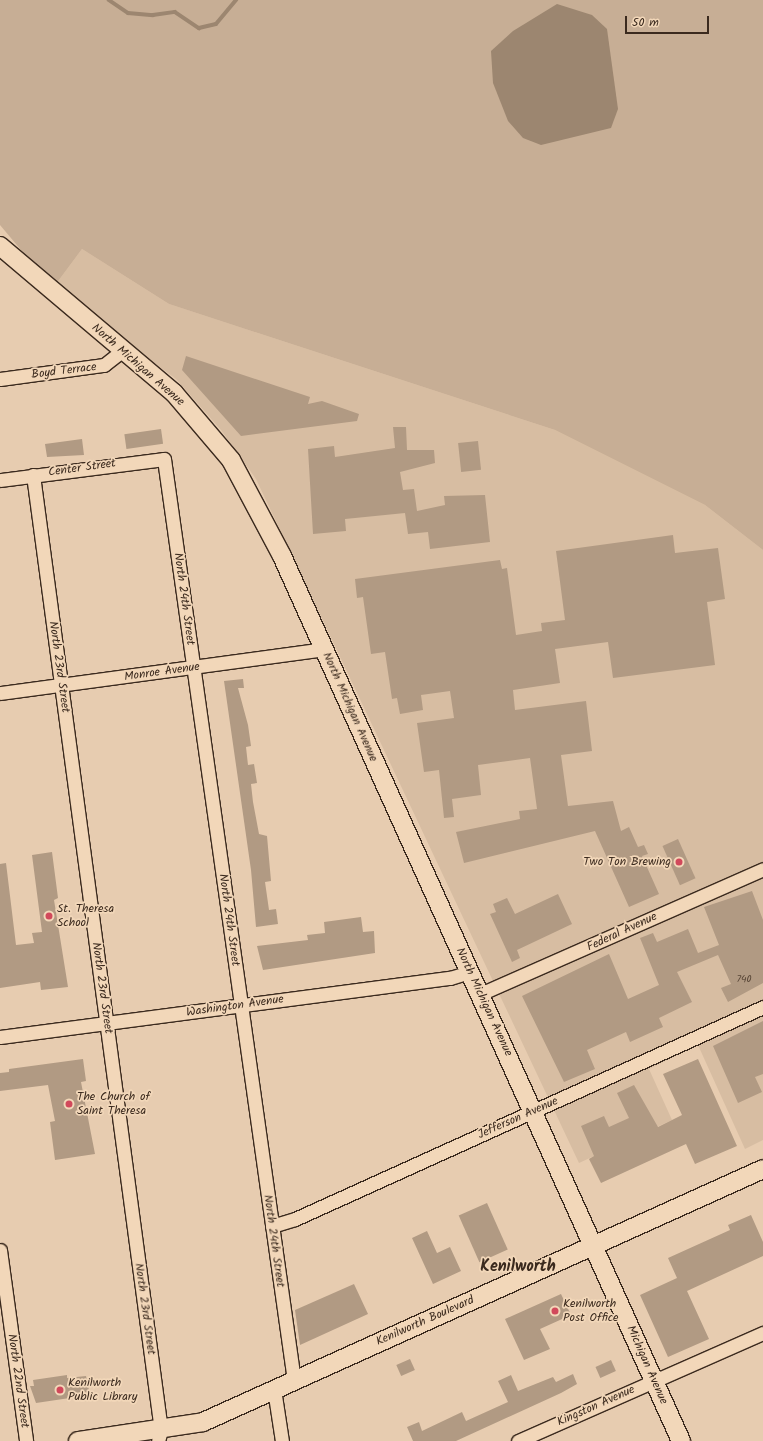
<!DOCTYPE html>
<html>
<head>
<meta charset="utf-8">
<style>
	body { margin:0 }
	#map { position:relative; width:763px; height:1441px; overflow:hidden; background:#e7ccb0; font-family:Kalam,sans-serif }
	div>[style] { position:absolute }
	.built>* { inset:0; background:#d7bda2 }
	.green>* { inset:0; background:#c7ae95 }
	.water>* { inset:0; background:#9c8670 }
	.stream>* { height:3.5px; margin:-1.75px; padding:0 1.75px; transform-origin:1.75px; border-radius:1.75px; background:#9c8670 }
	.building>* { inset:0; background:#b19a83; transform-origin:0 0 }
	.roads { filter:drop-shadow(1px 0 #3b2a1e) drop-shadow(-1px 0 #3b2a1e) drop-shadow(0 1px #3b2a1e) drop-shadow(0 -1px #3b2a1e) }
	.street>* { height:13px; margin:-6.5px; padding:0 6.5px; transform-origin:6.5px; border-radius:6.5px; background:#f2d7b9 }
	.secondary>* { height:18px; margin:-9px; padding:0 9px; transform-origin:9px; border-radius:9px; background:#f2d7b9 }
	.dots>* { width:11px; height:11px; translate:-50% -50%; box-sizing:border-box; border:2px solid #f2d7b9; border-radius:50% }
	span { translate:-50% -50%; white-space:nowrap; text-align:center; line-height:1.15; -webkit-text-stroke:3.5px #f2d7b9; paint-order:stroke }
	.number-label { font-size:10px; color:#584637 }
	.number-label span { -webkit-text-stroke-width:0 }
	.street-label { font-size:12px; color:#3b2a1e }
	.poi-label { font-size:12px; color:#3b2a1e }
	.right { translate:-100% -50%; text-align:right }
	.left { translate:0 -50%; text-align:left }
	.district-label { font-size:16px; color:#3b2a1e; font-weight:700 }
	.scale { position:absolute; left:625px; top:16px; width:84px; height:18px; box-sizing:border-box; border:2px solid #3b2a1e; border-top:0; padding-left:5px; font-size:12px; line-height:14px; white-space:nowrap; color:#3b2a1e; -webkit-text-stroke:3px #f2d7b9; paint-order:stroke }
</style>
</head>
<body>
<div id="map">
	<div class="built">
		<i style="clip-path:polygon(82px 249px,169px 304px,555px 430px,705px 505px,763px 550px,763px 1140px,745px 1149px,698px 1045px,649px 1069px,672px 1120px,579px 1163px,256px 479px,221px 430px,176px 379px,53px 288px)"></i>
	</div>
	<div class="green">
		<i style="clip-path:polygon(0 0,763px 0,763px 550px,705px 505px,555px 430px,169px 304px,82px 249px,53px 288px,0 225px)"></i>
	</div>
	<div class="water">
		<i style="clip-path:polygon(557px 4px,592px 15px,607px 29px,618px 109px,611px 128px,541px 145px,523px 138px,508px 121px,493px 83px,491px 51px,513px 31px)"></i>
	</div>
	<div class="stream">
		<i style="left:109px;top:0;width:23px;rotate:34deg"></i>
		<i style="left:128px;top:13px;width:25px;rotate:5deg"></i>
		<i style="left:153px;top:15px;width:22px;rotate:-8deg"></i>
		<i style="left:175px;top:12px;width:29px;rotate:34deg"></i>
		<i style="left:199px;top:28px;width:17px;rotate:-13deg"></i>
		<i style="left:216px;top:24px;width:31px;rotate:-50deg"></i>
	</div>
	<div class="building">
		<i style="clip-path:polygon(186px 356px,310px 397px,308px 404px,322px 401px,359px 414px,357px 421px,241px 436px,182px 370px)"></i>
		<i style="clip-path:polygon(393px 427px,406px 427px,407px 450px,434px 450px,435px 463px,400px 472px,403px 490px,414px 489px,417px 511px,445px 505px,444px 496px,485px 495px,490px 542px,430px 549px,428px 532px,408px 534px,405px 513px,345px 519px,346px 531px,313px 534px,308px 449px,334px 446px,335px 457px,395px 448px)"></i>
		<i style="left:161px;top:429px;width:15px;height:37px;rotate:82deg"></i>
		<i style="clip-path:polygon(82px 439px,84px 455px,47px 457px,45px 444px)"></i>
		<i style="left:478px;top:441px;width:29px;height:20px;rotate:84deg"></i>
		<i style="clip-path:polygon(673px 535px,675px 553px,718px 548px,725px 599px,707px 602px,715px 665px,613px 678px,608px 642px,555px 649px,560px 683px,513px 690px,515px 710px,586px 701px,592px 751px,561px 755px,568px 806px,613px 801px,621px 831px,629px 827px,638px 847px,644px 845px,648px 854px,642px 856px,659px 894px,629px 907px,595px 831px,464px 863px,456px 832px,520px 819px,519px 811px,537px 809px,530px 758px,478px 765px,481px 795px,452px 799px,454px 817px,444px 818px,439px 770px,424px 772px,417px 723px,454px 718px,450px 691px,421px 695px,423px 710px,400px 714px,397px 698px,392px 699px,385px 652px,371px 654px,363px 597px,357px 598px,355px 579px,500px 560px,502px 569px,507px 568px,516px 635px,542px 631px,541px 623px,565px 620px,556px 551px)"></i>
		<i style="clip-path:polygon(243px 679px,244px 688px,238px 688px,248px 725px,251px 746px,246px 747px,248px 765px,254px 764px,257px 783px,251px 784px,253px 802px,259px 834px,267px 836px,271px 881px,265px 882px,269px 910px,276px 909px,278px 924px,256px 927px,251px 870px,224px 681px)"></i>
		<i style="left:678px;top:839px;width:43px;height:17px;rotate:66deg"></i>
		<i style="clip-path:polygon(52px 852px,58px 898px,54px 900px,68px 987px,41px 990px,40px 982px,0 988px,0 864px,6px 863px,16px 945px,34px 943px,32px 933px,42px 932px,32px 855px)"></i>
		<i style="clip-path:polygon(752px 891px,763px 920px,763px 983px,728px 1002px,721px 988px,731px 984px,718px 955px,677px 972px,692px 1002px,659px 1018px,663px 1027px,630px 1042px,626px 1032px,587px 1050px,595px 1069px,564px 1082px,522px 996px,609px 954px,628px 999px,659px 985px,640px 938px,653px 933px,657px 942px,688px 929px,698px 953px,719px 945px,704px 907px)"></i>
		<i style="clip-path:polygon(558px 894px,572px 924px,517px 950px,520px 958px,512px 962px,490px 914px,496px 912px,493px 904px,507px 898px,515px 914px)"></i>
		<i style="clip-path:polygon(361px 917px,363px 932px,374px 931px,375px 953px,263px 970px,257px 946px,308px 940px,307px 935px,325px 933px,324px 922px)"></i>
		<i style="clip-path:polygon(763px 1021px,763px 1074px,755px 1077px,762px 1092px,738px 1103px,713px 1046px)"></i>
		<i style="clip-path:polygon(83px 1059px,86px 1081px,81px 1082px,95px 1154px,55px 1160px,50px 1122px,55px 1121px,48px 1085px,0 1091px,0 1073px,9px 1072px,9px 1069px)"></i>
		<i style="clip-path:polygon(698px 1059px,737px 1146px,695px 1164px,686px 1144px,601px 1183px,589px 1159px,594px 1156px,581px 1126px,604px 1116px,609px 1127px,629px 1118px,617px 1093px,634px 1085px,658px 1127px,682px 1115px,663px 1074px)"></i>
		<i style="left:487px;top:1203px;width:51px;height:31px;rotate:66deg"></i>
		<i style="clip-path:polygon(751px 1215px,763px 1242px,763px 1256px,687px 1291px,709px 1339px,668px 1357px,640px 1295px,677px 1278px,668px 1258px,730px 1230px,728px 1225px)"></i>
		<i style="clip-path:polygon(427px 1231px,437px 1253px,450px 1247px,461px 1271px,433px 1284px,412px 1238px)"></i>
		<i style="clip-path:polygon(354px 1284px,368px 1314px,300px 1345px,295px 1310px)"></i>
		<i style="clip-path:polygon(561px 1294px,571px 1315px,540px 1329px,550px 1349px,524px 1360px,505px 1319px)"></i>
		<i style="left:410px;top:1359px;width:12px;height:15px;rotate:66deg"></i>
		<i style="left:611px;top:1360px;width:12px;height:17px;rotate:66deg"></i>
		<i style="clip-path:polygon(573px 1374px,577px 1384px,561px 1393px,456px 1441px,413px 1441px,407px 1427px,419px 1422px,422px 1431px,462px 1412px,466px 1421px,508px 1402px,498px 1381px,511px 1375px,518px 1391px,553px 1377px,556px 1382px)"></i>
		<i style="clip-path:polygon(67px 1375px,67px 1378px,86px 1376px,90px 1395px,36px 1403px,30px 1386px,34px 1386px,33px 1380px)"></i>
	</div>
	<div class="roads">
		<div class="street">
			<i style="left:0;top:379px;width:105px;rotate:-7.7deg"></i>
			<i style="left:104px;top:365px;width:24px;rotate:-38deg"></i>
			<i style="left:33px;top:475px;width:964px;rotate:82.37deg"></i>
			<i style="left:161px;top:1430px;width:11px;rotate:105deg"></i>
			<i style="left:0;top:480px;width:165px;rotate:-7.3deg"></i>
			<i style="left:164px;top:459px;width:931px;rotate:81.97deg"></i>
			<i style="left:0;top:693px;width:327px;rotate:-7.7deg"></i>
			<i style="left:480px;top:994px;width:309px;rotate:-23.8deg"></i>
			<i style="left:0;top:1037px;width:454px;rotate:-7.5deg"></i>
			<i style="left:450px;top:978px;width:21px;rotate:-17deg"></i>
			<i style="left:272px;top:1226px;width:24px;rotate:-17deg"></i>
			<i style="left:295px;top:1219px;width:514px;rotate:-24.37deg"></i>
			<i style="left:0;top:1250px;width:193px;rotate:82.2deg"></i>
			<i style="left:274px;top:1389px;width:53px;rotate:81.3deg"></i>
			<i style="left:518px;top:1441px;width:268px;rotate:-23.8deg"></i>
		</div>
		<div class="secondary">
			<i style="left:0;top:246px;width:228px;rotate:40.2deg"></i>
			<i style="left:174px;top:393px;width:88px;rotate:49.6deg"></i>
			<i style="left:231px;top:460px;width:109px;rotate:62deg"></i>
			<i style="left:282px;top:556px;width:971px;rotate:65.73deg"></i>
			<i style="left:78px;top:1441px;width:126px;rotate:-8.6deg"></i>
			<i style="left:203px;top:1422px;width:614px;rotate:-24.31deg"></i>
		</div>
	</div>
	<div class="dots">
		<i style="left:679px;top:862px;background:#d1495b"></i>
		<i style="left:49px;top:916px;background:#d1495b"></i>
		<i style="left:69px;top:1104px;background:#d1495b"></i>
		<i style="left:555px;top:1311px;background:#d1495b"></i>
		<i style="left:60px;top:1390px;background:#d1495b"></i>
	</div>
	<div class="number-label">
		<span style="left:744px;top:980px">740</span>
	</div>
	<div class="street-label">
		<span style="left:138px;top:365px;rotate:41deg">North Michigan Avenue</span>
		<span style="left:64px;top:371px;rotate:-7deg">Boyd Terrace</span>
		<span style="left:82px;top:468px;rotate:-8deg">Center Street</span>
		<span style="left:184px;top:599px;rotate:82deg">North 24th Street</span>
		<span style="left:59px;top:667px;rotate:82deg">North 23rd Street</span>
		<span style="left:162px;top:672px;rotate:-8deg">Monroe Avenue</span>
		<span style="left:350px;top:707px;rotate:66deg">North Michigan Avenue</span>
		<span style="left:229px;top:920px;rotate:82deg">North 24th Street</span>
		<span style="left:622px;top:932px;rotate:-25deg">Federal Avenue</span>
		<span style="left:102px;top:988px;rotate:82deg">North 23rd Street</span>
		<span style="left:484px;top:1002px;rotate:65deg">North Michigan Avenue</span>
		<span style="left:235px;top:1006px;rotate:-8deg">Washington Avenue</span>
		<span style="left:518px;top:1118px;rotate:-24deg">Jefferson Avenue</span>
		<span style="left:274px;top:1241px;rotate:82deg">North 24th Street</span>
		<span style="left:145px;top:1309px;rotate:82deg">North 23rd Street</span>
		<span style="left:425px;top:1321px;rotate:-24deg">Kenilworth Boulevard</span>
		<span style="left:647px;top:1365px;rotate:66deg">Michigan Avenue</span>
		<span style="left:18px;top:1381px;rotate:82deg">North 22nd Street</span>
		<span style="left:596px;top:1406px;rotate:-24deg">Kingston Avenue</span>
	</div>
	<div class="poi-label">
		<span class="right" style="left:671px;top:862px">Two Ton Brewing</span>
		<span class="left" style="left:57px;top:916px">St. Theresa<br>School</span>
		<span class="left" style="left:77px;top:1104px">The Church of<br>Saint Theresa</span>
		<span class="left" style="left:563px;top:1311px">Kenilworth<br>Post Office</span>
		<span class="left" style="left:68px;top:1390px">Kenilworth<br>Public Library</span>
	</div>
	<div class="district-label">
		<span style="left:518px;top:1267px">Kenilworth</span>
	</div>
	<div class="scale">50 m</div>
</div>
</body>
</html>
